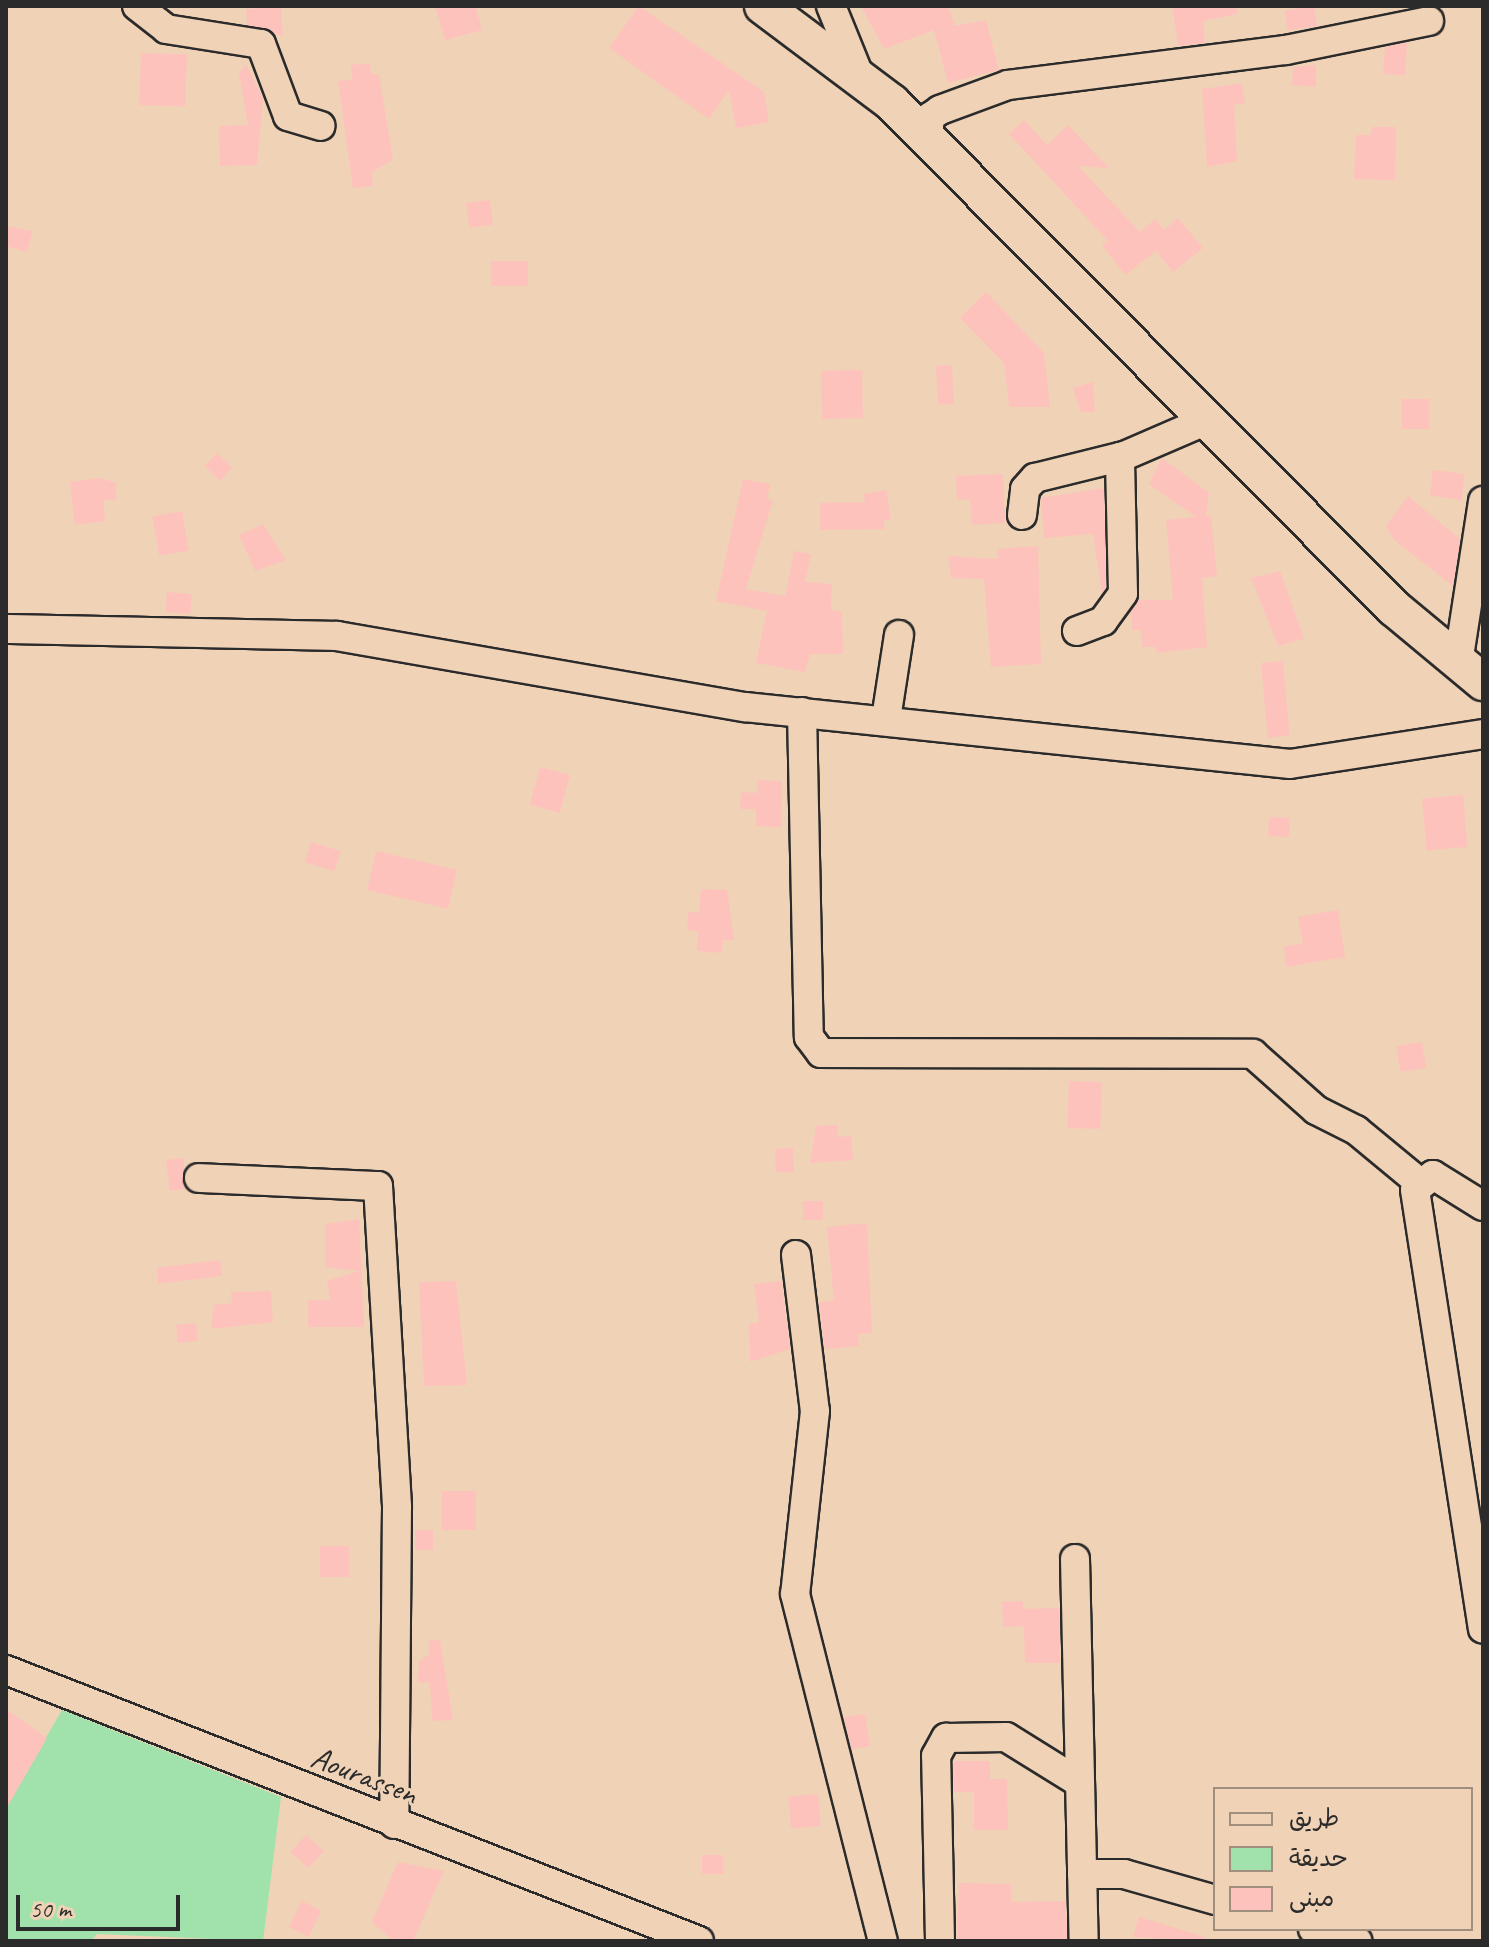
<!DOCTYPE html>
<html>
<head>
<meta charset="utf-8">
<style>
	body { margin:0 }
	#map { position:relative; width:1489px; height:1947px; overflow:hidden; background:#f0d2b6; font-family:Caveat,"Playpen Sans Arabic",sans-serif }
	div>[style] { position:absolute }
	.green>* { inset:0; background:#a1e2ac }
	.building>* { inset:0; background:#fec2bc; transform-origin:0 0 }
	.roads { filter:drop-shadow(2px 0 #2b2b2b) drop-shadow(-2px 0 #2b2b2b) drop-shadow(0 2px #2b2b2b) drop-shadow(0 -2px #2b2b2b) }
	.minor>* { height:28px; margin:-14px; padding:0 14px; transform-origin:14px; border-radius:14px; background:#f0d2b6 }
	.major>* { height:36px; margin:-18px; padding:0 18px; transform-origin:18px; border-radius:18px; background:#f0d2b6 }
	span { translate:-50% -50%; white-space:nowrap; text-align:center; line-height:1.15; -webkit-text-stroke:6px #f0d2b6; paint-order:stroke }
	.street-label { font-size:32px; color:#2b2b2b }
	.frame { position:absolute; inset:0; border:8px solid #2b2b2b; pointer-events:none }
	.legend { position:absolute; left:1213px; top:1787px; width:260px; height:144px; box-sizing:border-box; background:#f0d2b6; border:2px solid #a18f7e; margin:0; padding:10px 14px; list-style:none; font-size:24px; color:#2b2b2b }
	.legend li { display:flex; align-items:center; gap:16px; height:40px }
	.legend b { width:40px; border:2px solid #a18f7e }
	.scale { position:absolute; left:16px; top:1895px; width:164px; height:36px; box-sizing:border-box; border:4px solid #2b2b2b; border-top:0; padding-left:10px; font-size:24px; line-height:28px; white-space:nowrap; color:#2b2b2b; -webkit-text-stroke:6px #f0d2b6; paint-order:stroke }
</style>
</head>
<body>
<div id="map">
	<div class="green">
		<i style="clip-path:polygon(62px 1710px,281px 1797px,263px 1941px,97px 1934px,91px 1941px,6px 1941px,6px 1806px)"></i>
	</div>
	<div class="building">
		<i style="clip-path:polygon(435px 6px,476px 8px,482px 30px,445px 40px)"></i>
		<i style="clip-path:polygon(639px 6px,764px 92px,769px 122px,736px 128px,729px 90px,709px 119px,609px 48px)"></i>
		<i style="clip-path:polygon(861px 6px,948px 6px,955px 26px,986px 20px,999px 70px,948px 83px,934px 30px,884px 49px)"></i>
		<i style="clip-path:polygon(1172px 6px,1236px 6px,1237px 14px,1203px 21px,1205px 43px,1178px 46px)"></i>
		<i style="left:1314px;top:6px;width:20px;height:30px;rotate:81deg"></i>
		<i style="clip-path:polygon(281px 7px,283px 36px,247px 25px,246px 9px)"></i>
		<i style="clip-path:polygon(1407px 43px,1405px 75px,1383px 74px,1385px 47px)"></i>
		<i style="left:141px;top:53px;width:46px;height:52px;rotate:2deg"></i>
		<i style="clip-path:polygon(370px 63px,371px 74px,379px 74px,393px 160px,372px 172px,373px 186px,353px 188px,338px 81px,352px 80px,351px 65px)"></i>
		<i style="clip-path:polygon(246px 64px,263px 98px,257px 165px,220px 166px,219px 126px,248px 125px,239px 73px)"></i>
		<i style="clip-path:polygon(1316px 65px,1316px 87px,1292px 85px,1293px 67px)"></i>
		<i style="clip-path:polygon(1242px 83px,1245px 103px,1234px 105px,1237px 161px,1207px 167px,1202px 89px)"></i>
		<i style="clip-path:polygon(1024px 120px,1047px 145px,1068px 125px,1109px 168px,1078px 166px,1140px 232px,1155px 219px,1164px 230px,1178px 218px,1203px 248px,1173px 272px,1156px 251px,1125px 275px,1102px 245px,1108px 241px,1009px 134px)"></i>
		<i style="clip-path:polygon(1372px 127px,1396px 127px,1395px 180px,1354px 179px,1356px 135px,1371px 135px)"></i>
		<i style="left:490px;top:200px;width:25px;height:24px;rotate:83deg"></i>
		<i style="clip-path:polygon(6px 226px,33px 231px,27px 252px,6px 246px)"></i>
		<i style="left:491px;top:261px;width:37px;height:25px"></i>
		<i style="clip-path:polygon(986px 292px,1044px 353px,1050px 407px,1009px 407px,1004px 363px,960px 318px)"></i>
		<i style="left:952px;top:365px;width:39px;height:16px;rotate:87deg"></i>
		<i style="left:862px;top:370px;width:48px;height:41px;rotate:89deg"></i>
		<i style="clip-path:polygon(1093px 382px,1095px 412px,1080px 412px,1073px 388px)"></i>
		<i style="left:1402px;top:399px;width:27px;height:30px"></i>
		<i style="left:217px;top:453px;width:21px;height:18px;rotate:43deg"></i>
		<i style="clip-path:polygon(1162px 458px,1209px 493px,1206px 516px,1211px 516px,1217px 576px,1202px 578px,1207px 647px,1156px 653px,1156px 647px,1142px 647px,1141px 630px,1132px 630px,1131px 610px,1138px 600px,1173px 600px,1166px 520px,1196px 517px,1149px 484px)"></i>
		<i style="left:1433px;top:470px;width:32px;height:26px;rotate:7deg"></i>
		<i style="clip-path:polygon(1003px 474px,1005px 523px,972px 525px,970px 499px,957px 500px,956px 476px)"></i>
		<i style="clip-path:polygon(100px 478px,116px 483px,116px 500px,103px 500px,105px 521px,75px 525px,70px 482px)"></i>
		<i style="clip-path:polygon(743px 479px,770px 484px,767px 499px,773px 500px,746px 589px,785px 596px,794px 551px,811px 554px,805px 582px,832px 584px,831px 610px,842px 611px,843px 654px,810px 654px,805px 672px,756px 663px,767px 611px,716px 601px)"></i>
		<i style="clip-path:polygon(1104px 488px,1106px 588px,1102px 593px,1093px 534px,1044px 538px,1041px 498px)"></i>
		<i style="clip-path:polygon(886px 490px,891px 519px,883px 521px,885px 529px,820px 530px,820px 503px,865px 502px,864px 494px)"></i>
		<i style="clip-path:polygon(1408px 496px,1460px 539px,1453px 586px,1394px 540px,1386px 526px)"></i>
		<i style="left:182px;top:511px;width:40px;height:30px;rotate:80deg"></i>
		<i style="clip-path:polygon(263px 524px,286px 560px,255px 571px,239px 535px)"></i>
		<i style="clip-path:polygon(1038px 546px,1041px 664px,991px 667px,984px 579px,951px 578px,948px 556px,997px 559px,997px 549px)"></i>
		<i style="clip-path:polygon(1280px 571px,1304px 639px,1278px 646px,1251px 578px)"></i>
		<i style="left:167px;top:592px;width:25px;height:20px;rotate:5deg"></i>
		<i style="left:1283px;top:661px;width:75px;height:22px;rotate:85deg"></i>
		<i style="left:540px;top:767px;width:31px;height:39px;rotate:15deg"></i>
		<i style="clip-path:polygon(757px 780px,782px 781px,781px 827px,756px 826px,756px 809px,740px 809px,741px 792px,757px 793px)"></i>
		<i style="left:1463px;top:795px;width:52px;height:41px;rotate:85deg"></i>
		<i style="left:1269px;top:817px;width:21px;height:19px;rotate:3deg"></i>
		<i style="left:311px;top:842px;width:31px;height:21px;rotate:17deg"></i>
		<i style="left:376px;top:851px;width:83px;height:40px;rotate:13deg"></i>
		<i style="clip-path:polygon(701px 889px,727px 890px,734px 940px,723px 940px,722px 953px,697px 951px,698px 931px,687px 930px,688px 912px,699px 913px)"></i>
		<i style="clip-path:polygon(1338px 910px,1345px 957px,1286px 967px,1284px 946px,1303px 944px,1298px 917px)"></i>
		<i style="left:1422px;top:1042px;width:26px;height:26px;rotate:81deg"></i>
		<i style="left:1069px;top:1081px;width:33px;height:47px;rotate:2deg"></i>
		<i style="clip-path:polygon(837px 1125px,838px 1137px,851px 1136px,853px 1160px,810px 1163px,816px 1126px)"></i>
		<i style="left:793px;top:1148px;width:24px;height:18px;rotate:88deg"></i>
		<i style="left:183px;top:1158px;width:31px;height:17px;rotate:83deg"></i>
		<i style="left:803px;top:1201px;width:20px;height:19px"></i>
		<i style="clip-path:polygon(359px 1219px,364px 1327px,308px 1327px,308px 1300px,330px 1300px,327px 1281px,359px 1271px,325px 1267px,325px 1224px)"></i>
		<i style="clip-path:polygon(867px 1223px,872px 1333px,858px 1334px,859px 1346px,825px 1349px,819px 1302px,834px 1301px,827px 1227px)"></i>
		<i style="left:220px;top:1260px;width:16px;height:64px;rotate:83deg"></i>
		<i style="clip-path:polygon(456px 1281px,467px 1385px,424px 1386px,419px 1282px)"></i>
		<i style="clip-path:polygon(781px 1281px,790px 1349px,750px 1362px,749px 1323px,759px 1323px,754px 1284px)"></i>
		<i style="clip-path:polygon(271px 1291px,273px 1322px,211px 1329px,214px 1305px,232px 1303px,231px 1292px)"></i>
		<i style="left:196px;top:1323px;width:18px;height:20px;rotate:84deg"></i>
		<i style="left:476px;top:1491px;width:39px;height:34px;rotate:90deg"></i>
		<i style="left:415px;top:1530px;width:18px;height:20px"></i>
		<i style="left:320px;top:1546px;width:29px;height:31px"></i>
		<i style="clip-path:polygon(1023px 1601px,1023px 1609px,1059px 1608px,1060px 1663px,1025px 1663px,1024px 1626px,1003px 1627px,1002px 1602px)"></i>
		<i style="clip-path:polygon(440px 1640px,453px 1720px,432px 1721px,430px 1682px,418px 1682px,419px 1661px,429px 1654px,429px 1641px)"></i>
		<i style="clip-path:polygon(6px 1709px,47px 1738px,6px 1809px)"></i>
		<i style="clip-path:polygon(865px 1714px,870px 1746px,852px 1749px,844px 1717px)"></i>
		<i style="clip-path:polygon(954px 1761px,990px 1761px,990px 1779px,1007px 1779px,1008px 1830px,974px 1830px,974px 1792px,954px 1792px)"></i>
		<i style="left:818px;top:1794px;width:32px;height:30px;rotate:85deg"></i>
		<i style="left:306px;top:1835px;width:24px;height:23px;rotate:42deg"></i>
		<i style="left:702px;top:1855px;width:21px;height:19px"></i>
		<i style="clip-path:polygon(398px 1862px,444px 1871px,413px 1941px,391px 1939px,372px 1922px)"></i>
		<i style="clip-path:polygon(959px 1883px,1011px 1884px,1011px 1902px,1066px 1901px,1067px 1941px,957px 1941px)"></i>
		<i style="left:302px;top:1901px;width:22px;height:29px;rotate:27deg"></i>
		<i style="clip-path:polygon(1139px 1917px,1205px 1937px,1205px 1941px,1133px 1937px)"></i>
	</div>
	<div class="roads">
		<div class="minor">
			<i style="left:137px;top:6px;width:37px;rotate:38deg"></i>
			<i style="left:166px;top:29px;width:96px;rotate:9deg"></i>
			<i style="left:261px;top:44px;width:77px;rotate:69.4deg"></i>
			<i style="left:288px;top:116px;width:34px;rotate:17deg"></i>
			<i style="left:831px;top:6px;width:74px;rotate:67.9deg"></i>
			<i style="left:928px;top:138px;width:21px;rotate:-85deg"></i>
			<i style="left:930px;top:117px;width:12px;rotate:-35deg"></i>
			<i style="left:940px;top:110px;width:72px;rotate:-20.2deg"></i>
			<i style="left:1008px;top:85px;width:280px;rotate:-7.2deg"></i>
			<i style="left:1286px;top:50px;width:146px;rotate:-11.5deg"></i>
			<i style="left:1022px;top:515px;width:26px;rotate:-83deg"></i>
			<i style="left:1025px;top:489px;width:15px;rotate:-48deg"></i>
			<i style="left:1035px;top:478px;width:92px;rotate:-13.9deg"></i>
			<i style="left:1124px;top:456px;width:88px;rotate:-23.4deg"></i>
			<i style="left:6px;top:629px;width:331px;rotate:1.2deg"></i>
			<i style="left:337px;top:636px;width:414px;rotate:9.9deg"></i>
			<i style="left:745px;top:707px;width:548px;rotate:5.97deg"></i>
			<i style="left:1290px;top:764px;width:195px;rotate:-8.8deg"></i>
			<i style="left:1077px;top:631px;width:28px;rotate:-21deg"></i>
			<i style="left:1103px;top:621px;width:34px;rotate:-54deg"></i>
			<i style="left:1123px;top:593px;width:136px;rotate:-91.3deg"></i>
			<i style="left:1458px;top:663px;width:164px;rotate:-81.2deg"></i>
			<i style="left:802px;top:712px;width:325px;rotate:88.8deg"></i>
			<i style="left:809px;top:1037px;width:20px;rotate:53deg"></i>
			<i style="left:821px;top:1053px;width:432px;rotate:0.1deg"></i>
			<i style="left:1253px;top:1054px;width:84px;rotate:41.6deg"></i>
			<i style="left:1316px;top:1110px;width:45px;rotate:26.6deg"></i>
			<i style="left:1356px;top:1130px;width:83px;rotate:39.6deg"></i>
			<i style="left:886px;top:719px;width:85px;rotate:-81.2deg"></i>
			<i style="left:199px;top:1178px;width:179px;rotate:2.6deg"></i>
			<i style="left:378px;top:1186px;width:322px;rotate:86.6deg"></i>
			<i style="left:397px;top:1507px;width:317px;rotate:90.5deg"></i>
			<i style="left:1483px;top:1206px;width:59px;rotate:-148.2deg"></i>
			<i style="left:1433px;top:1175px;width:23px;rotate:140deg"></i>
			<i style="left:1415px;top:1190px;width:444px;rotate:81.2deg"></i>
			<i style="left:796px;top:1255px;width:157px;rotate:83.1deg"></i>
			<i style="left:815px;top:1411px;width:184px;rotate:96.2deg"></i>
			<i style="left:795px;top:1594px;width:358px;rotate:75.8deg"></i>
			<i style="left:1075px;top:1559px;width:382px;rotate:88.7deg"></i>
			<i style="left:6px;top:1670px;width:744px;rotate:21.36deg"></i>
			<i style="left:1082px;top:1874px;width:42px"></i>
			<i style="left:1124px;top:1874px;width:95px;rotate:15.9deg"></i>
			<i style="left:1313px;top:1929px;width:46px;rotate:15.3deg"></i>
			<i style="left:940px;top:1941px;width:185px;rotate:-91.2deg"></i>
			<i style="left:936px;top:1756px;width:21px;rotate:-61deg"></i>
			<i style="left:946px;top:1738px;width:60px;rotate:-1deg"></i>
			<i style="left:1006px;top:1737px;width:87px;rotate:31.9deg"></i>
		</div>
		<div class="major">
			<i style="left:763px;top:6px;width:161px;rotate:36.9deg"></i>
			<i style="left:892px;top:103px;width:712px;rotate:45.17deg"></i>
			<i style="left:1394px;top:608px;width:116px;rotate:39.7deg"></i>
		</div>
	</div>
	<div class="street-label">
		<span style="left:364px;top:1776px;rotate:21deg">Aourassen</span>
	</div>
	<div class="frame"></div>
	<ul class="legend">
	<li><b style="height:10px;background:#f0d2b6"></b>طريق</li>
	<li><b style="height:22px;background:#a1e2ac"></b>حديقة</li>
	<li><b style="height:22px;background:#fec2bc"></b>مبنى</li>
	</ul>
	<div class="scale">50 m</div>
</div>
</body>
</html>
